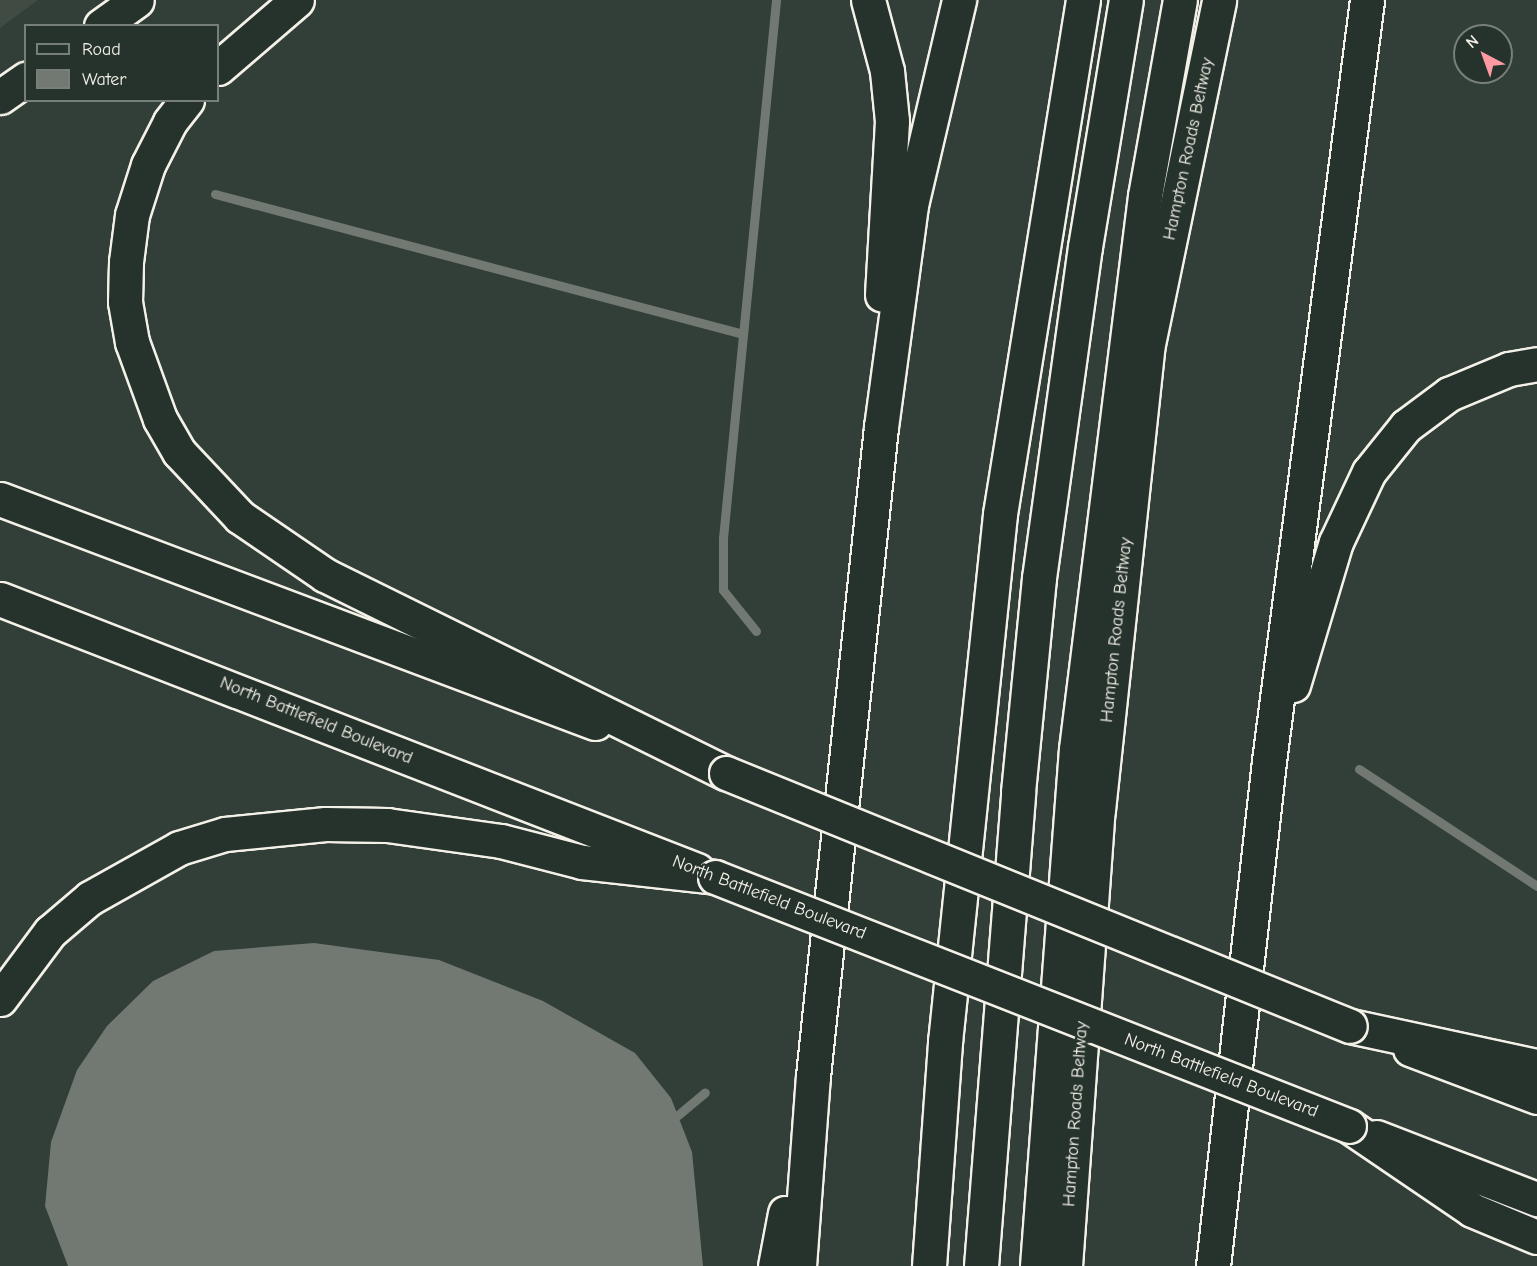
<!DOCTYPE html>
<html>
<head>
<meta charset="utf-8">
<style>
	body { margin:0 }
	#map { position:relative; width:1537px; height:1266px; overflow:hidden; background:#323e38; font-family:"Comic Neue",sans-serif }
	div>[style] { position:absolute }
	.built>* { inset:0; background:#404b44 }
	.water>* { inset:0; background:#727972 }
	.stream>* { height:9px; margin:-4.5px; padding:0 4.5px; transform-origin:4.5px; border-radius:4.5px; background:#727972 }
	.roads { filter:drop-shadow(2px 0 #f4f1e8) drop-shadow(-2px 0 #f4f1e8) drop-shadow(0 2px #f4f1e8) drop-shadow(0 -2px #f4f1e8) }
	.major>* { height:33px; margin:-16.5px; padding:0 16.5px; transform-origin:16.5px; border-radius:16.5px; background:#26332d }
	.highway>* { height:33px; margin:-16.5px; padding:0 16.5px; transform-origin:16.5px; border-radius:16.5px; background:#26332d }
	.bridges { filter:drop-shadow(2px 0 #f4f1e8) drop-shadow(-2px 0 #f4f1e8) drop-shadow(0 2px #f4f1e8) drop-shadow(0 -2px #f4f1e8) }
	.major-bridge>* { height:33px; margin:-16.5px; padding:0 16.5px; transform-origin:16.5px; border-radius:16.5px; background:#26332d }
	span { translate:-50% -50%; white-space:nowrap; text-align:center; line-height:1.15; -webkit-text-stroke:4.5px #26332d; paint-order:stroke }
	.street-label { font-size:18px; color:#f4f1e8 }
	.legend { position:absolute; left:24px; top:24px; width:195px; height:78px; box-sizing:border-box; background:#26332d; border:2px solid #787f78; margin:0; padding:8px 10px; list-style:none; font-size:18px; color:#f4f1e8 }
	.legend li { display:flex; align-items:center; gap:12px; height:30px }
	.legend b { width:30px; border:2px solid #787f78 }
	.north { position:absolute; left:1453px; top:24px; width:60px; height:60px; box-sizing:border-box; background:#26332d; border:2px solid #787f78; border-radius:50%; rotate:319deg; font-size:16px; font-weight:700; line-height:24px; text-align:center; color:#f4f1e8 }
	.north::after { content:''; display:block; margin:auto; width:21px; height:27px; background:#ff9aa2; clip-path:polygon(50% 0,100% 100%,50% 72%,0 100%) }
</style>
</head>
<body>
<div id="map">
	<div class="built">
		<i style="clip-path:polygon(0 0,38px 0,0 28px)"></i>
	</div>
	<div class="water">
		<i style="clip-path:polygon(314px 943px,439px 960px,543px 1001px,635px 1053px,671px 1098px,692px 1152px,703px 1266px,68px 1266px,45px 1206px,51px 1142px,77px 1070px,107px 1026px,153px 981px,214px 951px)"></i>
	</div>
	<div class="stream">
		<i style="left:215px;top:194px;width:546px;rotate:14.85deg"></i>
		<i style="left:756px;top:631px;width:53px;rotate:-128.8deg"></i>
		<i style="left:723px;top:590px;width:52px;rotate:-90deg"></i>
		<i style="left:723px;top:538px;width:541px;rotate:-84.37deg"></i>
		<i style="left:1359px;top:769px;width:213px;rotate:33.3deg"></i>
		<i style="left:678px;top:1115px;width:35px;rotate:-40deg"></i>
	</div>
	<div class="roads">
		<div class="major">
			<i style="left:0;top:499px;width:636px;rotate:20.63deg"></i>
			<i style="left:0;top:599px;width:748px;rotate:21.25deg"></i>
			<i style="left:1410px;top:1049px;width:136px;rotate:20.7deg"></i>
			<i style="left:1376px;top:1137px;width:173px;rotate:21.1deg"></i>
		</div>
		<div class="highway">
			<i style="left:868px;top:0;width:73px;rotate:75deg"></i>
			<i style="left:887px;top:71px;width:50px;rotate:84.3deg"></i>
			<i style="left:892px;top:121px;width:174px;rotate:93.3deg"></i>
			<i style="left:101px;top:26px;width:44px;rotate:-35.8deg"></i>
			<i style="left:218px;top:68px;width:104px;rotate:-40.7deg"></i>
			<i style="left:0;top:97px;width:32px;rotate:-35deg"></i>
			<i style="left:187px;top:100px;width:28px;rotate:128deg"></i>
			<i style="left:170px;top:122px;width:48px;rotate:117.1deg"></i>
			<i style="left:148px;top:165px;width:52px;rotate:107.7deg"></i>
			<i style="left:132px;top:215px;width:47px;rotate:97.3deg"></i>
			<i style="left:126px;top:262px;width:40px;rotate:91.4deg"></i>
			<i style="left:125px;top:302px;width:41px;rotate:80.1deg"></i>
			<i style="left:132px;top:342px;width:82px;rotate:70deg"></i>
			<i style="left:160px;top:419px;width:38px;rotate:60deg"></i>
			<i style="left:179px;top:452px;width:89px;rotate:46.8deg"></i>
			<i style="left:240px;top:517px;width:103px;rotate:34.3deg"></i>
			<i style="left:325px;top:575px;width:447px;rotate:26.3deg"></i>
			<i style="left:1293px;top:685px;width:149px;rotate:-73.3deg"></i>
			<i style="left:1336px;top:542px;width:77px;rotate:-64.8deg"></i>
			<i style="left:1369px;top:472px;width:59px;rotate:-51.2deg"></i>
			<i style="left:1406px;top:426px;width:54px;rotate:-36.7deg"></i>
			<i style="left:1449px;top:394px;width:65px;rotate:-22.6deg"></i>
			<i style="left:1509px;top:369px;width:28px;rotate:-10deg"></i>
			<i style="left:0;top:999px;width:84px;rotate:-53.3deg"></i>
			<i style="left:50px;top:932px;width:52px;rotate:-40.4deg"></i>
			<i style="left:90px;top:898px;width:102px;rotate:-29.3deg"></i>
			<i style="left:179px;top:848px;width:48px;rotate:-16.9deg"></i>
			<i style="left:225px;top:834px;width:101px;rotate:-5.7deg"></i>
			<i style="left:326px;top:824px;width:61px;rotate:0.9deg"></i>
			<i style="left:387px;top:825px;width:115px;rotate:8deg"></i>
			<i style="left:501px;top:841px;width:84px;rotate:14.5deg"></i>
			<i style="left:582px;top:862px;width:134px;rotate:6.4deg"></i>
			<i style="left:1350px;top:1026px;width:191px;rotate:12.1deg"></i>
			<i style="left:1349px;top:1126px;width:149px;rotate:34.3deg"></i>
			<i style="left:1472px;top:1210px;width:70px;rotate:22.6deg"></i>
			<i style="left:775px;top:1266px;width:54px;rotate:-79.3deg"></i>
			<i style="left:799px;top:1266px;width:191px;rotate:-85.8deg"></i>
			<i style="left:813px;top:1076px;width:653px;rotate:-84.02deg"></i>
			<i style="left:881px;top:427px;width:224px;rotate:-82.3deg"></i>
			<i style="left:911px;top:205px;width:211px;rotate:-76.8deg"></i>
			<i style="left:929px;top:1266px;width:225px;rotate:-85.9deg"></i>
			<i style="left:945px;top:1042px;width:531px;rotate:-84.05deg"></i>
			<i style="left:1000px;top:514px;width:521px;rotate:-80.83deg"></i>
			<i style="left:981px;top:1266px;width:475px;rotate:-85.5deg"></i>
			<i style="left:1018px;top:792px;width:215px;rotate:-84.4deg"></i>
			<i style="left:1039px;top:578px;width:334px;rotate:-82.1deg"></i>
			<i style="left:1085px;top:247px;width:250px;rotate:-80.6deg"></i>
			<i style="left:1037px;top:1266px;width:518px;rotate:-85.69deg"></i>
			<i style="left:1076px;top:749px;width:557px;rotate:-82.89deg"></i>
			<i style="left:1145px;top:196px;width:199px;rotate:-79.9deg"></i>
			<i style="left:1065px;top:1266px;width:457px;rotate:-85.9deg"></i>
			<i style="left:1098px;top:810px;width:464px;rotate:-83.9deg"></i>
			<i style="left:1147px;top:349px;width:356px;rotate:-78.3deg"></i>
			<i style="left:1213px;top:1266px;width:508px;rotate:-83.67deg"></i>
			<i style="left:1269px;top:761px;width:767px;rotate:-82.66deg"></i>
		</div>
	</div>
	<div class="bridges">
		<div class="major-bridge">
			<i style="left:726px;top:773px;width:673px;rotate:22.07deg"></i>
			<i style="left:715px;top:877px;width:681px;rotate:21.44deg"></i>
		</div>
	</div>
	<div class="street-label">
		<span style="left:1189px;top:149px;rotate:-78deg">Hampton Roads Beltway</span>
		<span style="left:1117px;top:630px;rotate:-84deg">Hampton Roads Beltway</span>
		<span style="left:316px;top:721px;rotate:22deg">North Battlefield Boulevard</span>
		<span style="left:769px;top:898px;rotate:21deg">North Battlefield Boulevard</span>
		<span style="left:1221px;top:1076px;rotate:21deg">North Battlefield Boulevard</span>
		<span style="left:1076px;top:1114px;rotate:-86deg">Hampton Roads Beltway</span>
	</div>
	<ul class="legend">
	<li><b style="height:8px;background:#26332d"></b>Road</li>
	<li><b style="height:16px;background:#727972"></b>Water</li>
	</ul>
	<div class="north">N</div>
</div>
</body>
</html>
